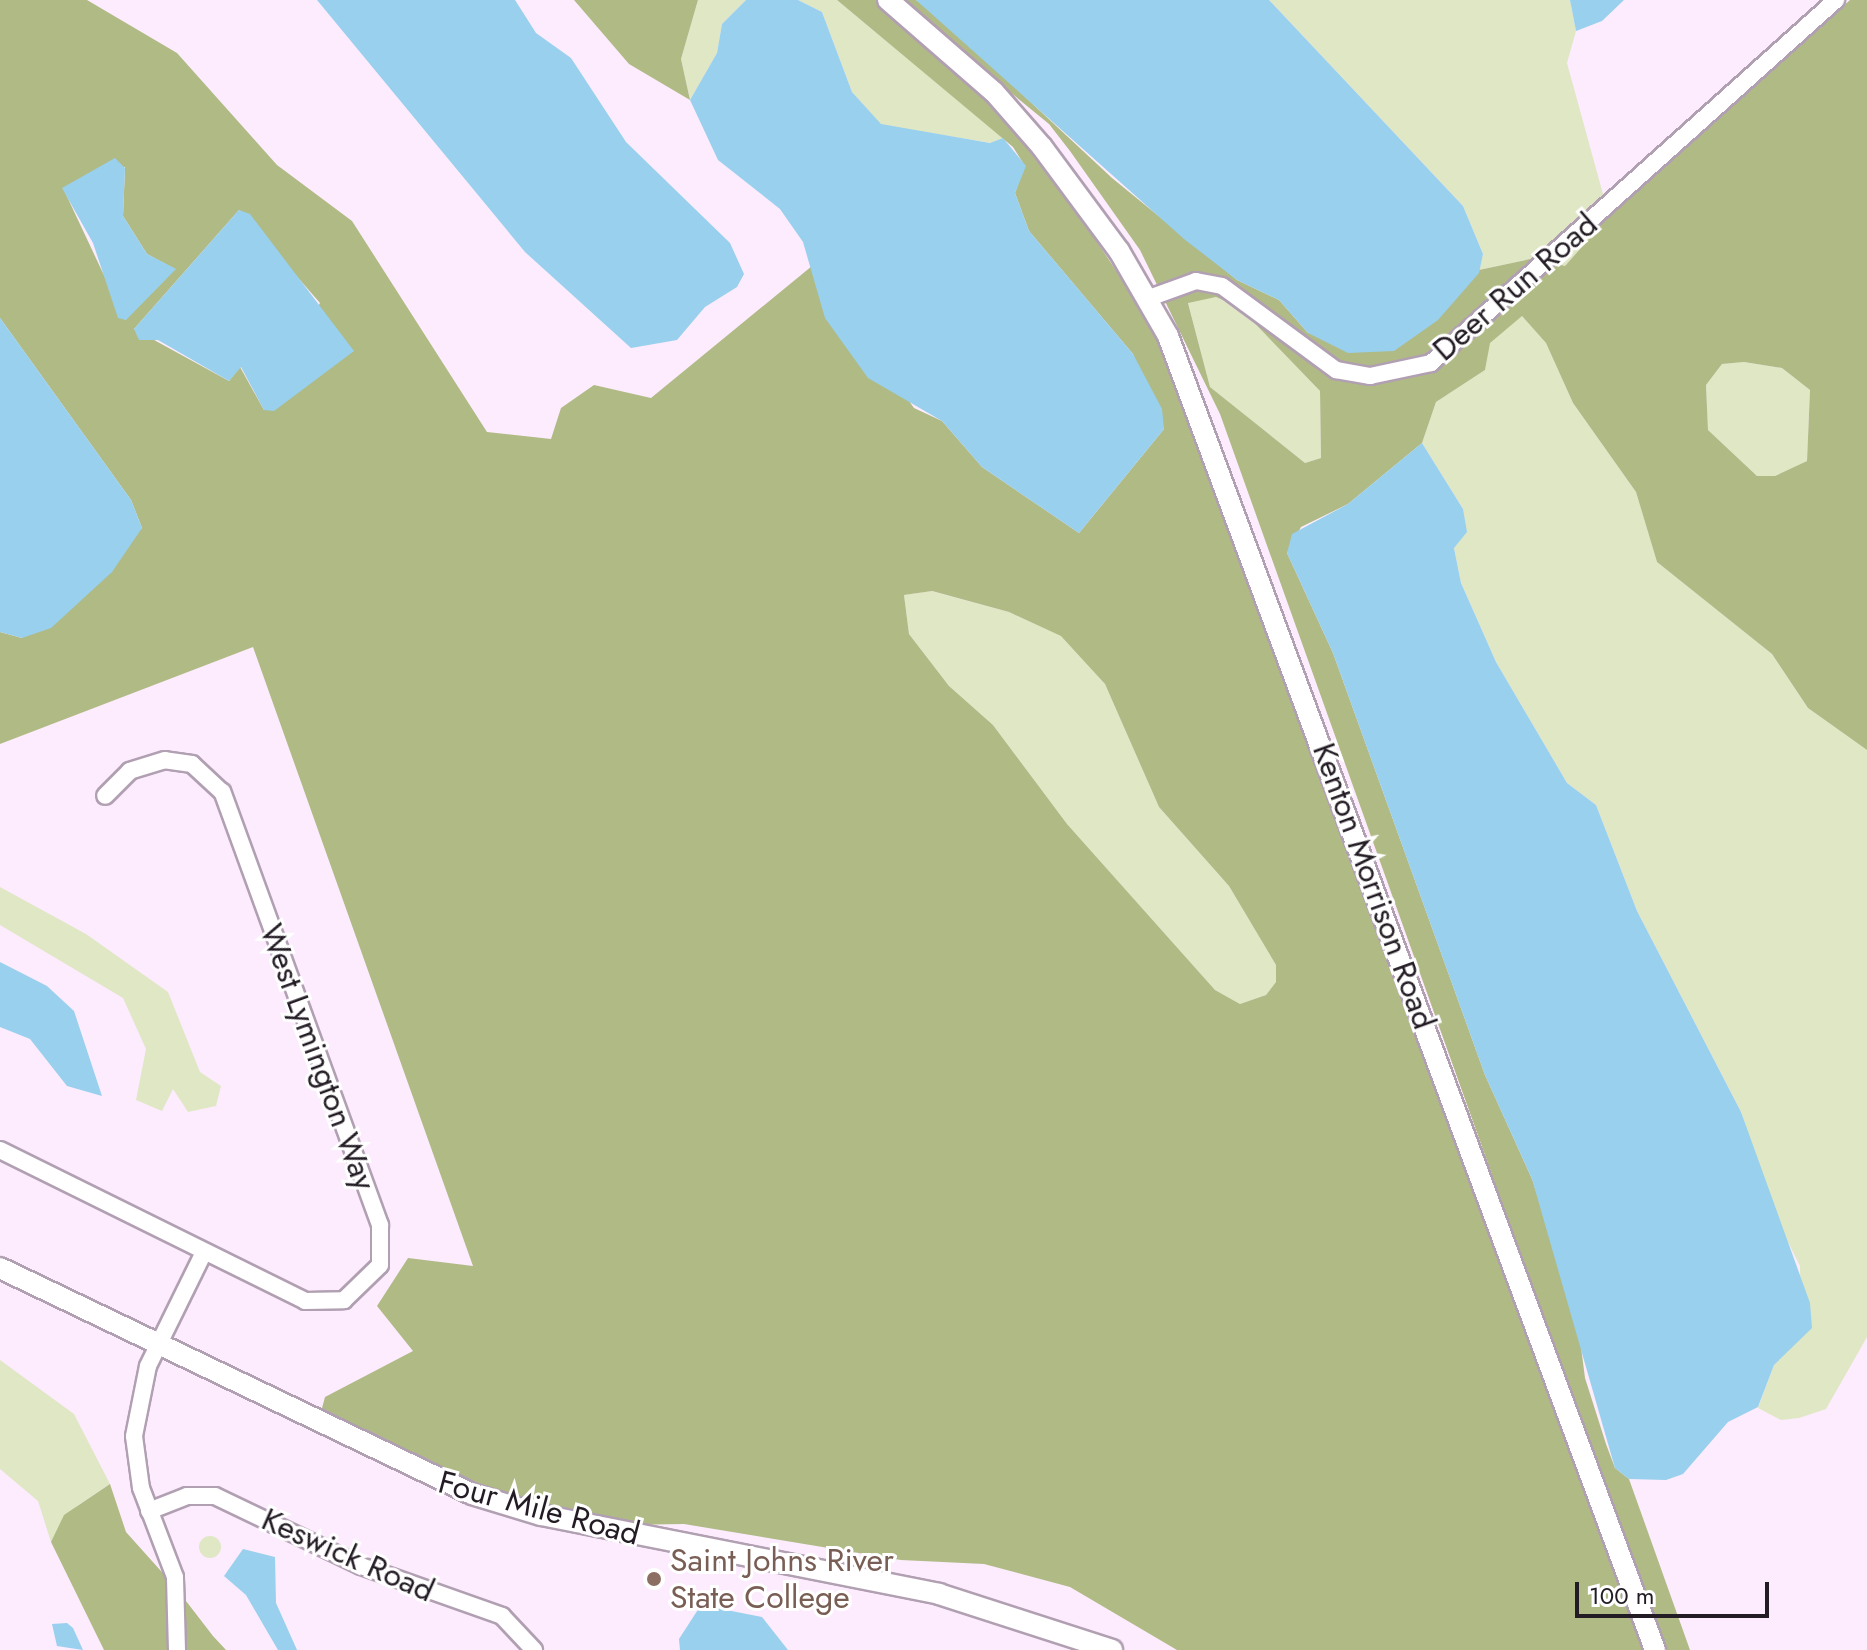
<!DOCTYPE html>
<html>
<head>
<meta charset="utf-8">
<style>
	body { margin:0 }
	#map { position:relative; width:1867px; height:1650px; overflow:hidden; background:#fcecfd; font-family:Jost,sans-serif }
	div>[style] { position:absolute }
	.green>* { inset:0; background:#e0e7c5 }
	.round { border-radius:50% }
	.forest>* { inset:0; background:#b0ba85 }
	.water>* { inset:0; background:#98d0ee }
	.roads { filter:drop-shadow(2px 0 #b19fb2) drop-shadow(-2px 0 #b19fb2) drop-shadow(0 2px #b19fb2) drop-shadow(0 -2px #b19fb2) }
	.minor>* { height:16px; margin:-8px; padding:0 8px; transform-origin:8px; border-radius:8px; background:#fff }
	.major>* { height:20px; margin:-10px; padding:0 10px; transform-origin:10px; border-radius:10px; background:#fff }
	.dots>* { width:22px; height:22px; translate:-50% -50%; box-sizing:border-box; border:4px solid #fff; border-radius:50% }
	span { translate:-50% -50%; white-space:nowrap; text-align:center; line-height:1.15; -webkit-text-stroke:6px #fff; paint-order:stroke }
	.street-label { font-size:32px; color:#231c24 }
	.education-label { font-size:32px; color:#785e54 }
	.left { translate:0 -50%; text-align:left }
	.scale { position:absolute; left:1575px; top:1582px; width:194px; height:36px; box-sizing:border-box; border:4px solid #231c24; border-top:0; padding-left:10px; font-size:24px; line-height:28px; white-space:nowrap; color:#231c24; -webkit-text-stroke:6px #fff; paint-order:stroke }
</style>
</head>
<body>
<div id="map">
	<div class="green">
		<i style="clip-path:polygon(698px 0,746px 0,722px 24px,717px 53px,690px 100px,681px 59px)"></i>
		<i style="clip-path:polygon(798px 0,837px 0,1003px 138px,991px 143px,881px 125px,852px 92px,822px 12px)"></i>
		<i style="clip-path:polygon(1269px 0,1570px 0,1576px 31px,1567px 63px,1609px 216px,1565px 266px,1535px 258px,1479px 270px,1483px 254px,1463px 206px)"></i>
		<i style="clip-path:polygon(1216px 297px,1239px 307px,1320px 391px,1321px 458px,1305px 463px,1210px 387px,1188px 302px)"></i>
		<i style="clip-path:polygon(1521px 315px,1546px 343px,1573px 403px,1636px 492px,1657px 562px,1772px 654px,1808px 708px,1867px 750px,1867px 1337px,1826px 1409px,1799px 1418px,1781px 1420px,1758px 1408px,1774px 1365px,1801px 1337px,1800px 1266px,1769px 1204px,1741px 1112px,1637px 911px,1596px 805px,1567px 783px,1496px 662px,1461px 583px,1454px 548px,1463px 509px,1422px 443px,1436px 402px,1485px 370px,1489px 343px)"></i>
		<i style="clip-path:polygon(1744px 362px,1782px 368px,1810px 390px,1807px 461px,1775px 476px,1757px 476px,1708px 430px,1706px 385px,1722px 364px)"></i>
		<i style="clip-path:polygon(931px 591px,1009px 612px,1062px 636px,1105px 684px,1159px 807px,1229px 886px,1276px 965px,1276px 982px,1266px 995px,1240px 1004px,1215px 990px,1067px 824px,993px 725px,949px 686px,909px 634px,904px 595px)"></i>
		<i style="clip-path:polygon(0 887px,86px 934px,168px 992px,200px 1072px,221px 1086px,216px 1106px,188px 1112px,173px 1089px,162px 1111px,136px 1100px,146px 1049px,123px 998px,0 925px)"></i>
		<i style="clip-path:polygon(0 1360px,74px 1414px,110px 1484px,77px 1506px,51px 1542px,38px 1501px,0 1469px)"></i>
		<i class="round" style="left:199px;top:1536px;width:22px;height:22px"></i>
	</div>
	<div class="forest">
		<i style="clip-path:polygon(evenodd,0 0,87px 0,177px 53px,277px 165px,352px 221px,487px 432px,551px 439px,561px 408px,594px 385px,651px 398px,812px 266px,914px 408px,942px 421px,982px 467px,1079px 533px,1164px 429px,1133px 354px,1029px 231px,1015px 193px,1025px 166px,1013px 147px,837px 0,877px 0,931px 44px,1038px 154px,1162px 339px,1648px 1650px,1177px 1650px,1070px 1587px,984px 1564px,901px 1560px,684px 1524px,621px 1525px,542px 1508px,474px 1487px,319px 1419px,325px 1397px,413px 1351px,377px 1306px,408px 1258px,473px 1266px,253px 647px,0 744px,0 632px,22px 638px,142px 528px,131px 500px,0 318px,0 0,125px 167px,123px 216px,147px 254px,175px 269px,125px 320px,63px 188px,125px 167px,0 0,239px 210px,320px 303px,264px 410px,240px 367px,229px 381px,134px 329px,239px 210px,0 0,932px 591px,1009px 612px,1061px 636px,1105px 684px,1159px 807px,1229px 886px,1276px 965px,1276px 982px,1266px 995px,1240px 1004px,1215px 990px,1067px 824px,993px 725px,949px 686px,909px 634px,904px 595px,932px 591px)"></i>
		<i style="clip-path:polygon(574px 0,698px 0,681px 59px,690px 100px,629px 64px)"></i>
		<i style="clip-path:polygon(evenodd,898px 0,916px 0,948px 25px,1112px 178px,1237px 280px,1279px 300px,1308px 333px,1479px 270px,1535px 258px,1565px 266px,1609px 216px,1850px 0,1867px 0,1867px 750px,1808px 708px,1772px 654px,1657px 562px,1636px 492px,1573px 403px,1546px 343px,1522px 316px,1490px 343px,1485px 370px,1436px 402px,1422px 443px,1348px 504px,1301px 527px,1287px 553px,1333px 653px,1485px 1075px,1532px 1179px,1577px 1316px,1585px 1378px,1606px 1444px,1615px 1468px,1629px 1479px,1690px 1650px,1662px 1650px,1220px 414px,1140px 250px,1070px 151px,1049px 124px,898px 0,1216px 297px,1239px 307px,1320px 391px,1321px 458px,1305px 463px,1210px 387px,1188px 303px,1216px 297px,898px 0,1744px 362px,1782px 368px,1810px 390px,1807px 461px,1775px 476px,1757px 476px,1708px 430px,1706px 385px,1722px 364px,1744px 362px)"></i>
		<i style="clip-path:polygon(110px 1484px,126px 1532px,169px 1580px,170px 1650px,104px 1650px,51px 1542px,64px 1515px)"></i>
		<i style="clip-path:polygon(186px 1601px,213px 1636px,226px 1650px,184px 1650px)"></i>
	</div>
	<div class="water">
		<i style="clip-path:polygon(317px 0,515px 0,536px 33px,571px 58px,626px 142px,730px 243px,744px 274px,737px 287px,705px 307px,677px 340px,631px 348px,525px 252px)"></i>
		<i style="clip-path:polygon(746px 0,798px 0,822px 12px,852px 92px,881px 124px,990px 143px,1003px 138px,1026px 166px,1015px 193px,1029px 231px,1133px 354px,1162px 409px,1164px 429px,1079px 533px,982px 467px,942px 421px,868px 378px,825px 318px,803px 242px,780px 209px,718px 160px,690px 100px,717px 53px,722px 24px)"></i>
		<i style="clip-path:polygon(916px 0,1269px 0,1463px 206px,1483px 254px,1479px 273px,1438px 320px,1394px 351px,1348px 353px,1308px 333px,1279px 300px,1237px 280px,1184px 239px)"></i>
		<i style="clip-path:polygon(1570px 0,1624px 0,1602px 21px,1576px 31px)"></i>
		<i style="clip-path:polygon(115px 158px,125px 168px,123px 216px,147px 254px,176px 269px,126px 320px,118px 318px,93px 243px,62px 188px)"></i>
		<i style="clip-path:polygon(239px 210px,250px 214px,354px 351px,274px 411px,264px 410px,241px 367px,229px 381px,158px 340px,139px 340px,134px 329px)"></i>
		<i style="clip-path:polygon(0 318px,131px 500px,142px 528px,112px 572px,51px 628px,22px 638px,0 632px)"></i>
		<i style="clip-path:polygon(1422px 443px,1463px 509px,1467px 532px,1454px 548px,1461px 583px,1496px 662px,1567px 783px,1596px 805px,1637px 911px,1741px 1112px,1810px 1303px,1812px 1328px,1774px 1365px,1758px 1407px,1728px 1422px,1683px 1474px,1666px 1480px,1629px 1479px,1615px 1468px,1532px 1179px,1485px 1075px,1333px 653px,1287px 553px,1292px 534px,1348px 504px)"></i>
		<i style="clip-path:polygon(0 962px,47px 986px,74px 1011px,102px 1096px,67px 1086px,30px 1039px,0 1027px)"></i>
		<i style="clip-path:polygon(243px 1549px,275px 1557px,276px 1603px,297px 1650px,278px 1650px,246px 1595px,224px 1576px)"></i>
		<i style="clip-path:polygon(701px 1605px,762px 1617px,788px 1650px,680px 1650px,679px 1639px)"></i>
		<i style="clip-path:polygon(67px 1623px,73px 1628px,83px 1650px,57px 1646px,52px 1624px)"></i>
	</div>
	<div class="roads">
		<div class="minor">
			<i style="left:1149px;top:298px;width:50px;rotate:-19.9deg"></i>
			<i style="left:1196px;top:281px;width:26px;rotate:11deg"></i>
			<i style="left:1222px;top:286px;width:142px;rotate:36.4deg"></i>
			<i style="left:1336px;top:370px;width:35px;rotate:10deg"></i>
			<i style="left:1370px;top:376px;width:62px;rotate:-12deg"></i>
			<i style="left:1431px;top:363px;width:544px;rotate:-41.87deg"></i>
			<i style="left:0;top:1150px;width:340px;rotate:26.3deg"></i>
			<i style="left:305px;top:1301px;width:39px;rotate:-1deg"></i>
			<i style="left:344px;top:1300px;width:50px;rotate:-44.2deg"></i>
			<i style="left:380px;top:1265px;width:40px;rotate:-90deg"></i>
			<i style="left:380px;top:1225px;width:461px;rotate:-110deg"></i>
			<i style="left:222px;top:792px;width:41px;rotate:-137deg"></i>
			<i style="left:192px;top:764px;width:27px;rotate:-172deg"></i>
			<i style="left:165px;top:760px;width:37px;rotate:163deg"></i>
			<i style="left:130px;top:771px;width:35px;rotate:135deg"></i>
			<i style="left:149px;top:1511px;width:41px;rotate:-21.5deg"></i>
			<i style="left:187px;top:1496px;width:28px"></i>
			<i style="left:215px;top:1496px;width:162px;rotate:25.6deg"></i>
			<i style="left:361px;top:1566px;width:150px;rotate:19.5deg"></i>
			<i style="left:502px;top:1616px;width:47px;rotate:46.7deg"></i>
			<i style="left:177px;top:1650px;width:73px;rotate:-91.6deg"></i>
			<i style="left:175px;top:1577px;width:95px;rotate:-110.9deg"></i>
			<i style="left:141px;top:1488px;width:52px;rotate:-97.7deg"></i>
			<i style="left:134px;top:1436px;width:71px;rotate:-78.7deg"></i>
			<i style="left:148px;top:1366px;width:127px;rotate:-63.8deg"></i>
		</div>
		<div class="major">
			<i style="left:888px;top:0;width:140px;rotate:41deg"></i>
			<i style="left:994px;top:92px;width:73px;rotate:48.9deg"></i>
			<i style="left:1042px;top:147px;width:129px;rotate:53.5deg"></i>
			<i style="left:1119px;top:251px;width:98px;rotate:60deg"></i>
			<i style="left:1168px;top:336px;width:1401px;rotate:69.66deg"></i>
			<i style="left:0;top:1268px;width:523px;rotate:25.59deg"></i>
			<i style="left:472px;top:1494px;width:72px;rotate:16.9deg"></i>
			<i style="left:541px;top:1515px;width:406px;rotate:11.2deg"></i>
			<i style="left:939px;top:1594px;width:182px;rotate:17.9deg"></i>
		</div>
	</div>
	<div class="dots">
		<i style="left:654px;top:1579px;background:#8d6e63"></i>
	</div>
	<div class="street-label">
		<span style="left:1515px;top:287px;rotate:-41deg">Deer Run Road</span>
		<span style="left:1374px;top:886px;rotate:70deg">Kenton Morrison Road</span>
		<span style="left:318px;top:1057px;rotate:70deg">West Lymington Way</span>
		<span style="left:539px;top:1508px;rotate:15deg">Four Mile Road</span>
		<span style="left:348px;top:1555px;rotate:24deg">Keswick Road</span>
	</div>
	<div class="education-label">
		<span class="left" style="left:670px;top:1579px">Saint Johns River<br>State College</span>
	</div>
	<div class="scale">100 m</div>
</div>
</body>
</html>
